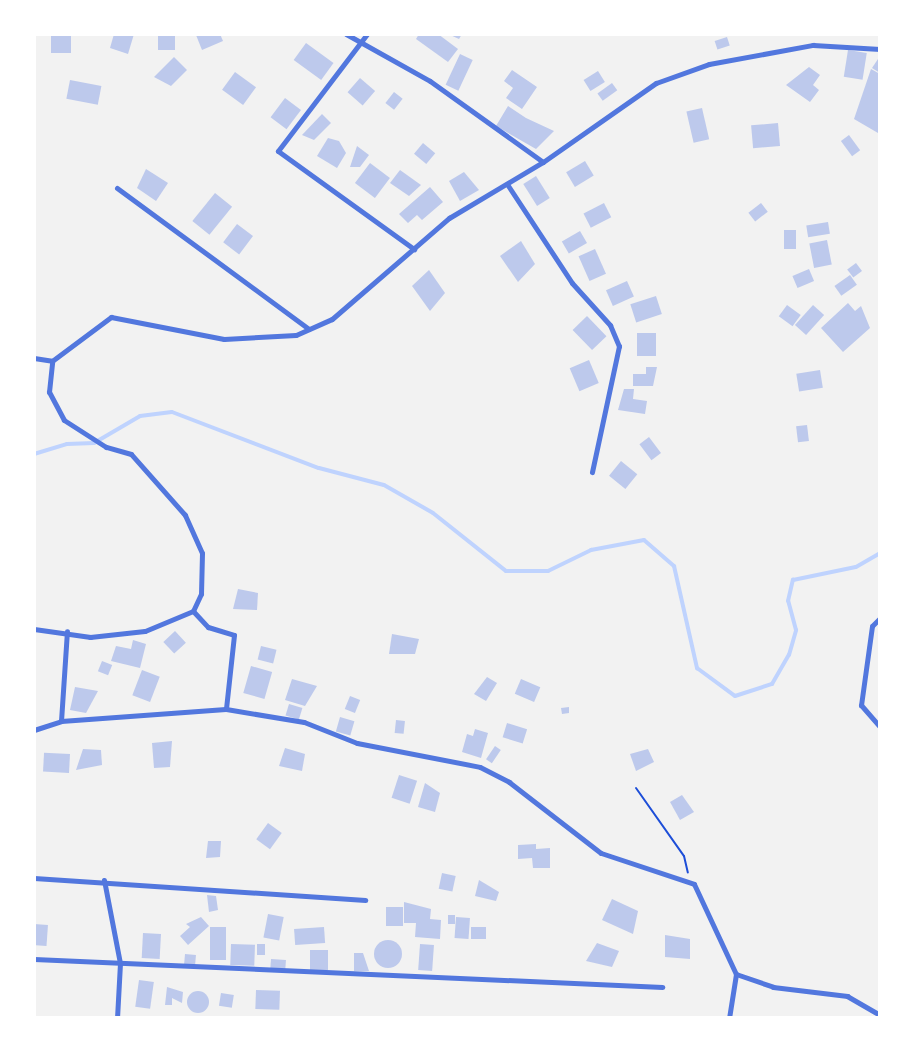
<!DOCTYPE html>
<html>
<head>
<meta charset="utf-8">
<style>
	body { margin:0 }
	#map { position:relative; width:914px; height:1052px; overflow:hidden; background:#f2f2f2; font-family:Signika,sans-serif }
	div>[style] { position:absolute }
	.stream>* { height:4px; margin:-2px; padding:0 2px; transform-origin:2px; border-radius:2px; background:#bfd3fe }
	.building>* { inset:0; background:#bdc9ec; transform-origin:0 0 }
	.round { border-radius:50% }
	.path>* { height:2px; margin:-1px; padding:0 1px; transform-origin:1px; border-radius:1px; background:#1d4ed8 }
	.minor>* { height:5px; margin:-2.5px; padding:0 2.5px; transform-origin:2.5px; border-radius:2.5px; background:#5277de }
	span { translate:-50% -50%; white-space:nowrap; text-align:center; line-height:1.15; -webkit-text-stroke:4.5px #fff; paint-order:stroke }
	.frame { position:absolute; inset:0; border:36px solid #fff; pointer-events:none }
</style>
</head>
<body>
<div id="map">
	<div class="stream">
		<i style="left:34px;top:454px;width:34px;rotate:-17deg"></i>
		<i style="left:67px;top:444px;width:27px;rotate:-2deg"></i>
		<i style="left:94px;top:443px;width:53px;rotate:-30.4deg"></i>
		<i style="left:140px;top:416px;width:32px;rotate:-7deg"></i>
		<i style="left:172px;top:412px;width:157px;rotate:20.9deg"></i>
		<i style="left:319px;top:468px;width:67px;rotate:14.7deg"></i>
		<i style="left:384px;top:485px;width:56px;rotate:29.7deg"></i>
		<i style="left:433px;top:513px;width:93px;rotate:38.5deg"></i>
		<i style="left:506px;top:571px;width:42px"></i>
		<i style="left:548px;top:571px;width:48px;rotate:-26deg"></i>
		<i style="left:591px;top:550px;width:54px;rotate:-10.7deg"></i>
		<i style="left:644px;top:540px;width:40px;rotate:41deg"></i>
		<i style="left:674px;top:566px;width:105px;rotate:77.3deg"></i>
		<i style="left:697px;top:668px;width:47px;rotate:36.4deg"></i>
		<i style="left:735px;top:696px;width:39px;rotate:-18deg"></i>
		<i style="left:772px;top:684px;width:34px;rotate:-60deg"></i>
		<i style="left:789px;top:655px;width:26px;rotate:-74deg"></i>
		<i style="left:796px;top:630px;width:30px;rotate:-105deg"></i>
		<i style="left:788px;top:601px;width:22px;rotate:-77deg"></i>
		<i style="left:793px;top:580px;width:64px;rotate:-11.7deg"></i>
		<i style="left:856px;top:567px;width:28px;rotate:-30deg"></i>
	</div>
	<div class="building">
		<i style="left:51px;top:34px;width:20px;height:19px"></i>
		<i style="clip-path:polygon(114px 34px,134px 34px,128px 54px,110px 48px)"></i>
		<i style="left:158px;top:34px;width:17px;height:16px"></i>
		<i style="clip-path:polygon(220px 34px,223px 41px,202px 50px,196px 35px)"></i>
		<i style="clip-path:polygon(419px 34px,438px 34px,458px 49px,448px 62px,416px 39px)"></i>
		<i style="clip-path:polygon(448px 34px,462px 34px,459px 39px)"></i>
		<i style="left:727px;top:37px;width:9px;height:13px;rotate:72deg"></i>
		<i style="left:306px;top:43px;width:34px;height:21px;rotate:36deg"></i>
		<i style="left:848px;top:50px;width:19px;height:27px;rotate:9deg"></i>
		<i style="left:460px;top:54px;width:14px;height:34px;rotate:25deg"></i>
		<i style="clip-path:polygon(880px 56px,880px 73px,872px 68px)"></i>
		<i style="clip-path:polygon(174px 57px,187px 70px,171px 86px,154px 77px)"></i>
		<i style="clip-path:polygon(809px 67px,820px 75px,813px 85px,819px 90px,810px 102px,786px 85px)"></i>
		<i style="clip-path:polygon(871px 69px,880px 74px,878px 133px,854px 119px)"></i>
		<i style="clip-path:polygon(512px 70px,537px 87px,522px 109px,506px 98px,513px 88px,504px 81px)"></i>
		<i style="left:598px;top:71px;width:13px;height:17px;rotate:58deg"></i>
		<i style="left:235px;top:72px;width:26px;height:22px;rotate:36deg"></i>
		<i style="left:360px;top:78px;width:20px;height:19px;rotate:41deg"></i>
		<i style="left:70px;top:80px;width:32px;height:19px;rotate:11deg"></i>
		<i style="left:612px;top:83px;width:9px;height:18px;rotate:54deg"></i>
		<i style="left:394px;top:92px;width:11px;height:14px;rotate:38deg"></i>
		<i style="left:285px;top:98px;width:20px;height:24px;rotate:37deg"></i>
		<i style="clip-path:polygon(508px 106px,526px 118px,554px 131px,536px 149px,496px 126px)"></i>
		<i style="left:702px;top:108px;width:32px;height:16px;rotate:77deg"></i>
		<i style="clip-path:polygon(322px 114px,331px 123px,314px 140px,302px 135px)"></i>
		<i style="left:778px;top:123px;width:23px;height:27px;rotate:85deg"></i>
		<i style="left:849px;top:135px;width:19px;height:10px;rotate:54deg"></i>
		<i style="clip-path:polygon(328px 138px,339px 141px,346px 153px,337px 168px,317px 156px)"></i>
		<i style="left:423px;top:143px;width:16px;height:14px;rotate:40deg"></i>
		<i style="clip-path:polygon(357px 146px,369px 155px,360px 167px,350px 167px)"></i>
		<i style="left:585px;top:161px;width:17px;height:22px;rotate:59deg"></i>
		<i style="left:370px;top:163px;width:25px;height:25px;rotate:37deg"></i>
		<i style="clip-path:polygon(146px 169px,168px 183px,156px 201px,137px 188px)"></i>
		<i style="clip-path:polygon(400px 170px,421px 185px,409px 196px,390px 183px)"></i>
		<i style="clip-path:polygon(464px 172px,479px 190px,460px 201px,449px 181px)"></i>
		<i style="left:536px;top:176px;width:26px;height:15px;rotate:58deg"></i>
		<i style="clip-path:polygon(430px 187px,443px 202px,422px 220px,417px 215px,408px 223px,399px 214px)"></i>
		<i style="left:215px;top:193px;width:22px;height:36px;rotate:39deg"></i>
		<i style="left:604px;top:203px;width:16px;height:23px;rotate:63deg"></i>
		<i style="left:761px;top:203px;width:11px;height:16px;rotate:52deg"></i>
		<i style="left:828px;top:222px;width:12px;height:22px;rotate:81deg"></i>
		<i style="left:237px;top:224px;width:20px;height:23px;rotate:37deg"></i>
		<i style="left:784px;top:230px;width:12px;height:19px"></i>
		<i style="left:580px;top:231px;width:14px;height:21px;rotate:60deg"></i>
		<i style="left:827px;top:240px;width:25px;height:18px;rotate:79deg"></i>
		<i style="clip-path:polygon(521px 241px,535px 264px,518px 282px,500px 256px)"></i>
		<i style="left:595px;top:249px;width:27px;height:18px;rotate:66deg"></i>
		<i style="left:856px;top:263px;width:10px;height:11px;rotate:53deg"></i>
		<i style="left:809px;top:269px;width:13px;height:18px;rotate:67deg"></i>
		<i style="clip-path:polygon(429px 270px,445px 293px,430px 311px,412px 286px)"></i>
		<i style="left:850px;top:275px;width:12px;height:19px;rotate:55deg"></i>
		<i style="left:627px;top:281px;width:17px;height:23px;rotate:66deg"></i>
		<i style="left:656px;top:296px;width:19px;height:27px;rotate:72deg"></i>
		<i style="clip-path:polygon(848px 303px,855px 311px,861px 306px,870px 328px,843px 352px,821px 328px)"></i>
		<i style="left:787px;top:305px;width:17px;height:14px;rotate:36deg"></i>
		<i style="left:813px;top:305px;width:15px;height:27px;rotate:42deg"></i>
		<i style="left:587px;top:316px;width:28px;height:20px;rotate:46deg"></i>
		<i style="left:637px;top:333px;width:19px;height:23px"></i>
		<i style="left:589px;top:360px;width:25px;height:21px;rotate:67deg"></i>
		<i style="clip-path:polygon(646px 367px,657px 367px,653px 386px,633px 386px,633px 374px,646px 374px)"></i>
		<i style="left:820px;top:370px;width:18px;height:24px;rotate:81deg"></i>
		<i style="clip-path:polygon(624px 389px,634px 389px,633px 399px,647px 401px,645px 414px,618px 410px)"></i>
		<i style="left:807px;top:425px;width:16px;height:11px;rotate:83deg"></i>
		<i style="left:649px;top:437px;width:20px;height:12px;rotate:53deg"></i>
		<i style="left:621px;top:461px;width:21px;height:19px;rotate:39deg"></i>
		<i style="clip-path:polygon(238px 589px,258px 593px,257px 610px,233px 609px)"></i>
		<i style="left:175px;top:631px;width:16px;height:16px;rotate:47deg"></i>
		<i style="clip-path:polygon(392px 634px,419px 639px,415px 654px,389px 654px)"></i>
		<i style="clip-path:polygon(133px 640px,146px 644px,140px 668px,111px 661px,116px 646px,131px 649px)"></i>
		<i style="left:261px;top:646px;width:16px;height:14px;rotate:14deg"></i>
		<i style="left:102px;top:661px;width:11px;height:11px;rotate:22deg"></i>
		<i style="left:251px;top:666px;width:22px;height:28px;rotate:16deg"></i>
		<i style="left:142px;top:670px;width:19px;height:27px;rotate:21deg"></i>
		<i style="clip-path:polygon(487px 677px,497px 683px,486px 701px,474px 694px)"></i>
		<i style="clip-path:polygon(292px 679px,317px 686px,305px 706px,285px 700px)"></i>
		<i style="left:521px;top:679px;width:21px;height:16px;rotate:23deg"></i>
		<i style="clip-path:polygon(75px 687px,98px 691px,86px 713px,70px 710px)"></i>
		<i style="left:350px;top:696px;width:11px;height:14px;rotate:22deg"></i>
		<i style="left:289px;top:704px;width:14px;height:12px;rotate:17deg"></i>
		<i style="clip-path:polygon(569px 707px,569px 713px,562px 714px,561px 708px)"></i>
		<i style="left:340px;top:717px;width:15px;height:15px;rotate:16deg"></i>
		<i style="left:396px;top:720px;width:9px;height:13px;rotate:6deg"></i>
		<i style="left:507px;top:723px;width:21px;height:15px;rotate:17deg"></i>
		<i style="clip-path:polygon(475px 729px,488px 733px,481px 758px,462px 752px,467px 734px,473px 736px)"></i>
		<i style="clip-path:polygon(172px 741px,170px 767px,154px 768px,152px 743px)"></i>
		<i style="left:495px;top:746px;width:7px;height:16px;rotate:34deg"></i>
		<i style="clip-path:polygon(285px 748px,305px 754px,302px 771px,279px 766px)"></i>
		<i style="clip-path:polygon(83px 749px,101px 750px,102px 765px,76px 770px)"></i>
		<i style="clip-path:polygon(648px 749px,654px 762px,636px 771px,630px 754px)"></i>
		<i style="left:70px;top:754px;width:19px;height:26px;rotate:93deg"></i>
		<i style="left:399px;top:775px;width:19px;height:24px;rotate:18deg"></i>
		<i style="clip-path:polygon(425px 783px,440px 793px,435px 812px,418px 807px)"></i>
		<i style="clip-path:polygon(682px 795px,694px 812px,680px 820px,670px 802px)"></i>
		<i style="left:268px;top:823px;width:17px;height:20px;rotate:36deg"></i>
		<i style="clip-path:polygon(208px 841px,221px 841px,220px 857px,206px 858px)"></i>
		<i style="clip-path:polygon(536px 844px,536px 849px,550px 848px,550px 868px,533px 868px,532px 858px,518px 859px,518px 845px)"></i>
		<i style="left:442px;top:873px;width:14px;height:16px;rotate:12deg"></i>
		<i style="clip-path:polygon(479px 880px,499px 892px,496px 901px,475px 896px)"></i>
		<i style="clip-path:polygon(207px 895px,216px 896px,218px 910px,209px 912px)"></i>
		<i style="clip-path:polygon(612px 899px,638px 911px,633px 934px,602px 920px)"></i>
		<i style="clip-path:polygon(404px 902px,431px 909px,430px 919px,441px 920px,440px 939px,415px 937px,416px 923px,404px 923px)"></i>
		<i style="left:386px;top:907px;width:17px;height:19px"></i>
		<i style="left:268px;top:914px;width:16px;height:24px;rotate:11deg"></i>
		<i style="left:448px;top:915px;width:7px;height:9px"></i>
		<i style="clip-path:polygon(201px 917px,209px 926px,188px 945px,180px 936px,190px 927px,186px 924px)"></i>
		<i style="left:456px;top:917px;width:14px;height:21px;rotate:4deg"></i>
		<i style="left:34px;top:924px;width:14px;height:21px;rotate:4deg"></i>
		<i style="left:210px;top:927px;width:16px;height:33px"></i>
		<i style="left:324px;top:927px;width:16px;height:30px;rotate:86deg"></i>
		<i style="left:471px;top:927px;width:15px;height:12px"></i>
		<i style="left:143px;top:933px;width:18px;height:25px;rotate:3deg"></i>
		<i style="clip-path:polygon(665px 935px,690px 939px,690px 959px,665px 957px)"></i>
		<i class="round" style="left:374px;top:940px;width:28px;height:28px"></i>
		<i style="clip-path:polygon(597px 943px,619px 951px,612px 967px,586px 961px)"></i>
		<i style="left:231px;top:944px;width:24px;height:21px;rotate:2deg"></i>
		<i style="left:257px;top:944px;width:8px;height:11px"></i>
		<i style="left:420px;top:944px;width:14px;height:26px;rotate:4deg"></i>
		<i style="left:310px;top:950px;width:18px;height:20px"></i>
		<i style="clip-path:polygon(354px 953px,363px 953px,369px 971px,354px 971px)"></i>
		<i style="left:185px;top:954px;width:11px;height:10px;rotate:5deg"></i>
		<i style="left:271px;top:959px;width:15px;height:9px;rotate:4deg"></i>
		<i style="left:139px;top:980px;width:15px;height:27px;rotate:8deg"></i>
		<i style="clip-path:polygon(167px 987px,183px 992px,182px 1003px,172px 998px,172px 1005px,165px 1005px)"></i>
		<i style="left:256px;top:990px;width:24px;height:19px;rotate:2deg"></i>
		<i class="round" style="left:187px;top:991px;width:22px;height:22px"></i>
		<i style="left:221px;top:993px;width:13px;height:13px;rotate:9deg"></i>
	</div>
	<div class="path">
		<i style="left:636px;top:788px;width:83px;rotate:54.8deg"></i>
		<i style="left:684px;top:856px;width:17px;rotate:77deg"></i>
	</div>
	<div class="minor">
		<i style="left:346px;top:34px;width:96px;rotate:29.2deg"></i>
		<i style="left:430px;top:81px;width:139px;rotate:35.6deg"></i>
		<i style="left:367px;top:34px;width:147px;rotate:127.3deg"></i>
		<i style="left:278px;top:151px;width:168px;rotate:35.8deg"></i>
		<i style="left:507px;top:184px;width:118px;rotate:56.7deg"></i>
		<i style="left:572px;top:283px;width:57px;rotate:47.9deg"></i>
		<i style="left:610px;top:325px;width:23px;rotate:67deg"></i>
		<i style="left:619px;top:346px;width:129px;rotate:102.1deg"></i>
		<i style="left:117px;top:188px;width:238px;rotate:36.3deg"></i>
		<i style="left:34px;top:358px;width:18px;rotate:9deg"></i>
		<i style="left:52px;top:361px;width:74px;rotate:-36.7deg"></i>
		<i style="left:111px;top:317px;width:115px;rotate:11deg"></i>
		<i style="left:224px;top:339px;width:72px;rotate:-3.2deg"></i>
		<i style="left:296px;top:335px;width:39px;rotate:-24deg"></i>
		<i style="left:332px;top:319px;width:155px;rotate:-40.8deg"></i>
		<i style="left:449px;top:218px;width:109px;rotate:-30.8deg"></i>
		<i style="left:543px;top:162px;width:138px;rotate:-35deg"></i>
		<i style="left:656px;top:83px;width:56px;rotate:-19.7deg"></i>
		<i style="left:709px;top:64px;width:106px;rotate:-10.4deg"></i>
		<i style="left:813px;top:45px;width:67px;rotate:3.4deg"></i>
		<i style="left:193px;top:611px;width:22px;rotate:47deg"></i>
		<i style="left:208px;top:627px;width:27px;rotate:17deg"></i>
		<i style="left:234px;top:635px;width:74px;rotate:96.2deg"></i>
		<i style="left:880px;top:618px;width:11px;rotate:135deg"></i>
		<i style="left:872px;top:626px;width:80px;rotate:97.9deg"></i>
		<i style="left:861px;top:705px;width:29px;rotate:49deg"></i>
		<i style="left:34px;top:629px;width:57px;rotate:8.1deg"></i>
		<i style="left:90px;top:637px;width:55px;rotate:-6.2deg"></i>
		<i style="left:145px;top:631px;width:52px;rotate:-22.6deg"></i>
		<i style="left:193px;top:611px;width:19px;rotate:-65deg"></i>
		<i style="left:201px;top:594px;width:41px;rotate:-88.6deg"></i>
		<i style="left:202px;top:553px;width:42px;rotate:-114.1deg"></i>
		<i style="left:185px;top:515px;width:81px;rotate:-131.5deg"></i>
		<i style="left:131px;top:454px;width:26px;rotate:-164deg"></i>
		<i style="left:106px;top:447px;width:50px;rotate:-147.3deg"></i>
		<i style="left:64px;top:420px;width:32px;rotate:-118deg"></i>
		<i style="left:49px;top:392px;width:31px;rotate:-84deg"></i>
		<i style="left:61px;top:721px;width:90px;rotate:-86.2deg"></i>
		<i style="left:34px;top:730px;width:28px;rotate:-18deg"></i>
		<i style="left:61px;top:721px;width:165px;rotate:-4.2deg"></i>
		<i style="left:226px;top:709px;width:79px;rotate:9.5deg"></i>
		<i style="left:304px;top:722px;width:57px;rotate:21.6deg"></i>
		<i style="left:357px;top:743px;width:125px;rotate:11deg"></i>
		<i style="left:480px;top:767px;width:33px;rotate:27deg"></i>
		<i style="left:509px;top:782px;width:116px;rotate:37.7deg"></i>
		<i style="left:601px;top:853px;width:98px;rotate:18.4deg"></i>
		<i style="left:694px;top:884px;width:99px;rotate:65deg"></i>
		<i style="left:736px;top:974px;width:45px;rotate:99deg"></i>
		<i style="left:34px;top:878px;width:332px;rotate:3.8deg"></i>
		<i style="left:104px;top:880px;width:85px;rotate:79.1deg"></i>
		<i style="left:120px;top:963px;width:55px;rotate:93.1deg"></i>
		<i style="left:34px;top:959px;width:629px;rotate:2.55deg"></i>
		<i style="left:736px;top:974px;width:39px;rotate:19deg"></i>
		<i style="left:773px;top:987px;width:75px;rotate:6.9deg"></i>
		<i style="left:847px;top:996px;width:38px;rotate:30deg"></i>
	</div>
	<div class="frame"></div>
</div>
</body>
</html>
